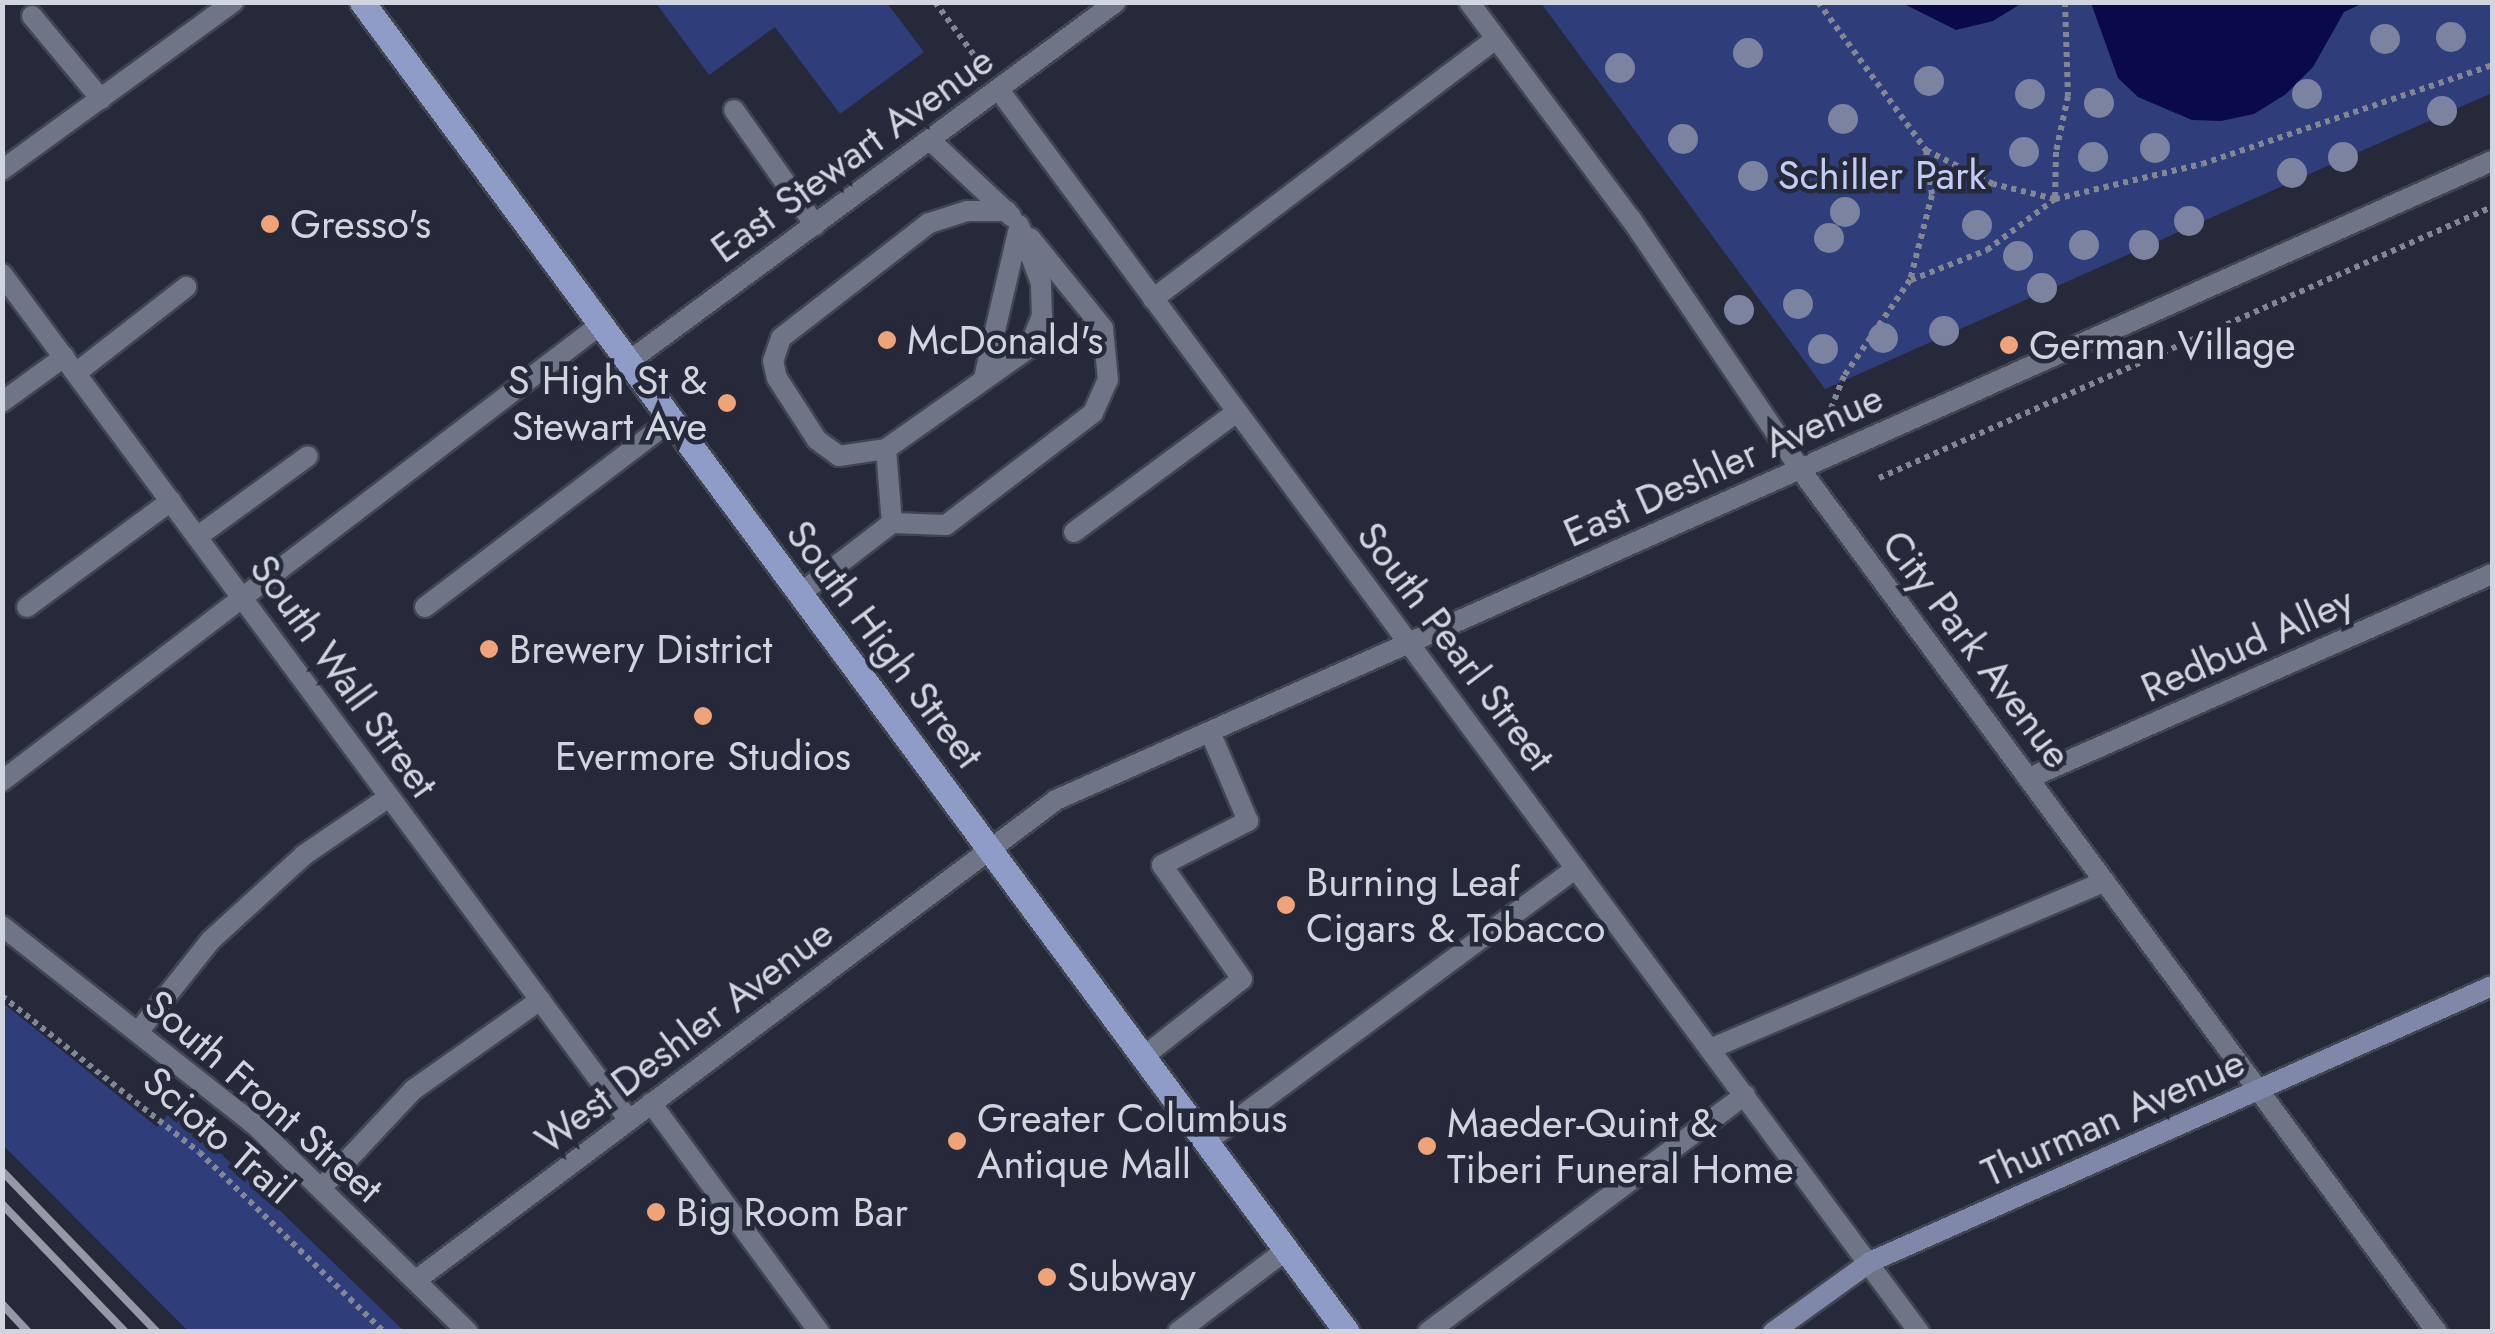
<!DOCTYPE html>
<html>
<head>
<meta charset="utf-8">
<style>
	body { margin:0 }
	#map { position:relative; width:2495px; height:1334px; overflow:hidden; background:#252939; font-family:Jost,sans-serif }
	div>[style] { position:absolute }
	.green>* { inset:0; background:#2f3d7a }
	.water>* { inset:0; background:#0a094a }
	.path>* { height:6px; margin-top:-3px; transform-origin:0; background:repeating-linear-gradient(90deg,#838794 0 5px,transparent 0 10px) }
	.roads { filter:drop-shadow(2px 0 #414552) drop-shadow(-2px 0 #414552) drop-shadow(0 2px #414552) drop-shadow(0 -2px #414552) }
	.lane>* { height:20px; margin:-10px; padding:0 10px; transform-origin:10px; border-radius:10px; background:#6f7587 }
	.street>* { height:20px; margin:-10px; padding:0 10px; transform-origin:10px; border-radius:10px; background:#6f7587 }
	.secondary>* { height:20px; margin:-10px; padding:0 10px; transform-origin:10px; border-radius:10px; background:#7f88a8 }
	.primary>* { height:25px; margin:-12.5px; padding:0 12.5px; transform-origin:12.5px; border-radius:12.5px; background:#8f9cc8 }
	.rail>* { height:8px; margin:-4px; padding:0 4px; transform-origin:4px; border-radius:4px; background:#9599a5 }
	.trees>* { width:30px; height:30px; margin:-15px; border-radius:50%; background:#7b83a0 }
	.dots>* { width:28px; height:28px; translate:-50% -50%; box-sizing:border-box; border:5px solid #252939; border-radius:50% }
	span { translate:-50% -50%; white-space:nowrap; text-align:center; line-height:1.15; -webkit-text-stroke:9px #252939; paint-order:stroke }
	.street-label { font-size:40px; color:#d1d5df }
	.park-label { font-size:40px; color:#c1cdf5 }
	.poi-label { font-size:40px; color:#d1d5df }
	.left { translate:0 -50%; text-align:left }
	.right { translate:-100% -50%; text-align:right }
	.frame { position:absolute; inset:0; border:5px solid #d1d5df; pointer-events:none }
</style>
</head>
<body>
<div id="map">
	<div class="green">
		<i style="clip-path:polygon(656px 3px,887px 3px,924px 52px,840px 114px,775px 27px,709px 75px)"></i>
		<i style="clip-path:polygon(1541px 3px,2492px 3px,2492px 93px,1825px 389px)"></i>
		<i style="clip-path:polygon(3px 1003px,157px 1127px,174px 1108px,404px 1331px,188px 1331px,3px 1145px)"></i>
	</div>
	<div class="water">
		<i style="clip-path:polygon(1902px 3px,2022px 3px,1993px 21px,1956px 30px)"></i>
		<i style="clip-path:polygon(2091px 3px,2363px 3px,2344px 12px,2313px 67px,2286px 94px,2254px 114px,2221px 121px,2192px 120px,2138px 97px,2118px 78px)"></i>
	</div>
	<div class="path">
		<i style="left:935px;top:2px;width:79px;rotate:53.7deg"></i>
		<i style="left:1818px;top:2px;width:183px;rotate:53.9deg"></i>
		<i style="left:1926px;top:150px;width:45px;rotate:82.4deg"></i>
		<i style="left:1932px;top:195px;width:88px;rotate:104.5deg"></i>
		<i style="left:1910px;top:280px;width:116px;rotate:124.5deg"></i>
		<i style="left:1844px;top:376px;width:37px;rotate:112deg"></i>
		<i style="left:2065px;top:2px;width:94px;rotate:88.2deg"></i>
		<i style="left:2068px;top:96px;width:57px;rotate:102.1deg"></i>
		<i style="left:2056px;top:152px;width:47px;rotate:91.2deg"></i>
		<i style="left:2055px;top:199px;width:151px;rotate:-13.4deg"></i>
		<i style="left:2202px;top:164px;width:306px;rotate:-18.8deg"></i>
		<i style="left:1911px;top:280px;width:82px;rotate:-21.5deg"></i>
		<i style="left:1987px;top:250px;width:85px;rotate:-36.9deg"></i>
		<i style="left:2055px;top:199px;width:64px;rotate:-166.4deg"></i>
		<i style="left:1993px;top:184px;width:75px;rotate:-153.1deg"></i>
		<i style="left:1879px;top:478px;width:670px;rotate:-23.85deg"></i>
		<i style="left:2px;top:996px;width:251px;rotate:38.4deg"></i>
		<i style="left:199px;top:1152px;width:258px;rotate:44.2deg"></i>
	</div>
	<div class="roads">
		<div class="lane">
			<i style="left:32px;top:16px;width:108px;rotate:50.3deg"></i>
			<i style="left:734px;top:110px;width:141px;rotate:54.8deg"></i>
			<i style="left:931px;top:141px;width:110px;rotate:43.2deg"></i>
			<i style="left:1007px;top:211px;width:40px;rotate:180deg"></i>
			<i style="left:967px;top:211px;width:40px;rotate:162deg"></i>
			<i style="left:929px;top:223px;width:187px;rotate:142.2deg"></i>
			<i style="left:781px;top:338px;width:24px;rotate:109deg"></i>
			<i style="left:773px;top:361px;width:17px;rotate:77deg"></i>
			<i style="left:777px;top:378px;width:74px;rotate:57.2deg"></i>
			<i style="left:817px;top:440px;width:27px;rotate:36deg"></i>
			<i style="left:839px;top:456px;width:48px;rotate:-8.5deg"></i>
			<i style="left:886px;top:449px;width:175px;rotate:-35.2deg"></i>
			<i style="left:1029px;top:348px;width:35px;rotate:-68deg"></i>
			<i style="left:1042px;top:316px;width:33px;rotate:-92deg"></i>
			<i style="left:1041px;top:283px;width:62px;rotate:-110.8deg"></i>
			<i style="left:1153px;top:299px;width:430px;rotate:-37.2deg"></i>
			<i style="left:76px;top:373px;width:140px;rotate:-38deg"></i>
			<i style="left:984px;top:378px;width:155px;rotate:-76.9deg"></i>
			<i style="left:2px;top:402px;width:77px;rotate:-36deg"></i>
			<i style="left:886px;top:449px;width:74px;rotate:85.4deg"></i>
			<i style="left:1074px;top:532px;width:202px;rotate:-36.4deg"></i>
			<i style="left:197px;top:537px;width:137px;rotate:-36.1deg"></i>
			<i style="left:801px;top:593px;width:115px;rotate:-37.6deg"></i>
			<i style="left:892px;top:523px;width:54px;rotate:2.1deg"></i>
			<i style="left:946px;top:525px;width:185px;rotate:-37.3deg"></i>
			<i style="left:1093px;top:413px;width:36px;rotate:-66deg"></i>
			<i style="left:1108px;top:380px;width:52px;rotate:-95.5deg"></i>
			<i style="left:1103px;top:328px;width:116px;rotate:-129deg"></i>
			<i style="left:27px;top:607px;width:179px;rotate:-36.4deg"></i>
			<i style="left:425px;top:607px;width:309px;rotate:-37.2deg"></i>
			<i style="left:2029px;top:778px;width:506px;rotate:-23.78deg"></i>
			<i style="left:2px;top:781px;width:752px;rotate:-37.33deg"></i>
			<i style="left:138px;top:1032px;width:117px;rotate:-51.6deg"></i>
			<i style="left:211px;top:940px;width:126px;rotate:-42.4deg"></i>
			<i style="left:304px;top:855px;width:103px;rotate:-34.3deg"></i>
			<i style="left:1710px;top:1049px;width:429px;rotate:-23deg"></i>
			<i style="left:1143px;top:1057px;width:126px;rotate:-38.2deg"></i>
			<i style="left:1242px;top:979px;width:139px;rotate:-125.1deg"></i>
			<i style="left:1162px;top:865px;width:97px;rotate:-27.1deg"></i>
			<i style="left:1248px;top:821px;width:97px;rotate:-113.1deg"></i>
			<i style="left:651px;top:1103px;width:284px;rotate:53.7deg"></i>
			<i style="left:1206px;top:1142px;width:460px;rotate:-36.5deg"></i>
			<i style="left:322px;top:1187px;width:133px;rotate:-46.8deg"></i>
			<i style="left:413px;top:1090px;width:156px;rotate:-35.3deg"></i>
			<i style="left:1178px;top:1332px;width:136px;rotate:-37.2deg"></i>
			<i style="left:1428px;top:1332px;width:396px;rotate:-36.8deg"></i>
		</div>
		<div class="street">
			<i style="left:1469px;top:2px;width:271px;rotate:53.3deg"></i>
			<i style="left:1631px;top:219px;width:302px;rotate:55.9deg"></i>
			<i style="left:1800px;top:469px;width:1073px;rotate:53.57deg"></i>
			<i style="left:999px;top:90px;width:1546px;rotate:53.47deg"></i>
			<i style="left:2px;top:170px;width:286px;rotate:-36deg"></i>
			<i style="left:2px;top:274px;width:1053px;rotate:53.46deg"></i>
			<i style="left:628px;top:362px;width:606px;rotate:-36.42deg"></i>
			<i style="left:2px;top:926px;width:320px;rotate:38.2deg"></i>
			<i style="left:254px;top:1124px;width:298px;rotate:44.2deg"></i>
			<i style="left:419px;top:1278px;width:796px;rotate:-36.88deg"></i>
			<i style="left:1056px;top:800px;width:1572px;rotate:-23.99deg"></i>
		</div>
		<div class="secondary">
			<i style="left:1773px;top:1332px;width:120px;rotate:-35.8deg"></i>
			<i style="left:1870px;top:1262px;width:680px;rotate:-23.93deg"></i>
		</div>
		<div class="primary">
			<i style="left:362px;top:2px;width:1655px;rotate:53.48deg"></i>
		</div>
	</div>
	<div class="rail">
		<i style="left:2px;top:1171px;width:223px;rotate:46.1deg"></i>
		<i style="left:2px;top:1204px;width:178px;rotate:46.1deg"></i>
		<i style="left:2px;top:1304px;width:38px;rotate:47deg"></i>
	</div>
	<div class="trees">
		<i style="left:2451px;top:37px"></i>
		<i style="left:2385px;top:39px"></i>
		<i style="left:1748px;top:53px"></i>
		<i style="left:1620px;top:68px"></i>
		<i style="left:1929px;top:81px"></i>
		<i style="left:2030px;top:94px"></i>
		<i style="left:2307px;top:94px"></i>
		<i style="left:2099px;top:103px"></i>
		<i style="left:2442px;top:111px"></i>
		<i style="left:1843px;top:119px"></i>
		<i style="left:1683px;top:139px"></i>
		<i style="left:2155px;top:148px"></i>
		<i style="left:2024px;top:152px"></i>
		<i style="left:2093px;top:157px"></i>
		<i style="left:2343px;top:157px"></i>
		<i style="left:2292px;top:173px"></i>
		<i style="left:1753px;top:176px"></i>
		<i style="left:1845px;top:212px"></i>
		<i style="left:2189px;top:221px"></i>
		<i style="left:1977px;top:225px"></i>
		<i style="left:1829px;top:238px"></i>
		<i style="left:2084px;top:245px"></i>
		<i style="left:2144px;top:245px"></i>
		<i style="left:2018px;top:256px"></i>
		<i style="left:2042px;top:288px"></i>
		<i style="left:1798px;top:304px"></i>
		<i style="left:1739px;top:310px"></i>
		<i style="left:1944px;top:331px"></i>
		<i style="left:1883px;top:338px"></i>
		<i style="left:1823px;top:349px"></i>
	</div>
	<div class="dots">
		<i style="left:270px;top:224px;background:#efa376"></i>
		<i style="left:887px;top:340px;background:#efa376"></i>
		<i style="left:2009px;top:345px;background:#efa376"></i>
		<i style="left:727px;top:403px;background:#efa376"></i>
		<i style="left:489px;top:649px;background:#efa376"></i>
		<i style="left:703px;top:716px;background:#efa376"></i>
		<i style="left:1286px;top:905px;background:#efa376"></i>
		<i style="left:957px;top:1141px;background:#efa376"></i>
		<i style="left:1427px;top:1146px;background:#efa376"></i>
		<i style="left:656px;top:1212px;background:#efa376"></i>
		<i style="left:1047px;top:1277px;background:#efa376"></i>
	</div>
	<div class="street-label">
		<span style="left:852px;top:154px;rotate:-36deg">East Stewart Avenue</span>
		<span style="left:1723px;top:465px;rotate:-24deg">East Deshler Avenue</span>
		<span style="left:885px;top:644px;rotate:53deg">South High Street</span>
		<span style="left:2247px;top:644px;rotate:-24deg">Redbud Alley</span>
		<span style="left:1456px;top:646px;rotate:53deg">South Pearl Street</span>
		<span style="left:1977px;top:649px;rotate:53deg">City Park Avenue</span>
		<span style="left:344px;top:676px;rotate:54deg">South Wall Street</span>
		<span style="left:684px;top:1036px;rotate:-37deg">West Deshler Avenue</span>
		<span style="left:264px;top:1096px;rotate:41deg">South Front Street</span>
		<span style="left:2113px;top:1117px;rotate:-24deg">Thurman Avenue</span>
		<span style="left:219px;top:1135px;rotate:41deg">Scioto Trail</span>
	</div>
	<div class="park-label">
		<span style="left:1882px;top:175px">Schiller Park</span>
	</div>
	<div class="poi-label">
		<span class="left" style="left:290px;top:224px">Gresso's</span>
		<span class="left" style="left:907px;top:340px">McDonald's</span>
		<span class="left" style="left:2029px;top:345px">German Village</span>
		<span class="right" style="left:707px;top:403px">S High St &amp;<br>Stewart Ave</span>
		<span class="left" style="left:509px;top:649px">Brewery District</span>
		<span style="left:703px;top:756px">Evermore Studios</span>
		<span class="left" style="left:1306px;top:905px">Burning Leaf<br>Cigars &amp; Tobacco</span>
		<span class="left" style="left:977px;top:1141px">Greater Columbus<br>Antique Mall</span>
		<span class="left" style="left:1447px;top:1146px">Maeder-Quint &amp;<br>Tiberi Funeral Home</span>
		<span class="left" style="left:676px;top:1212px">Big Room Bar</span>
		<span class="left" style="left:1067px;top:1277px">Subway</span>
	</div>
	<div class="frame"></div>
</div>
</body>
</html>
